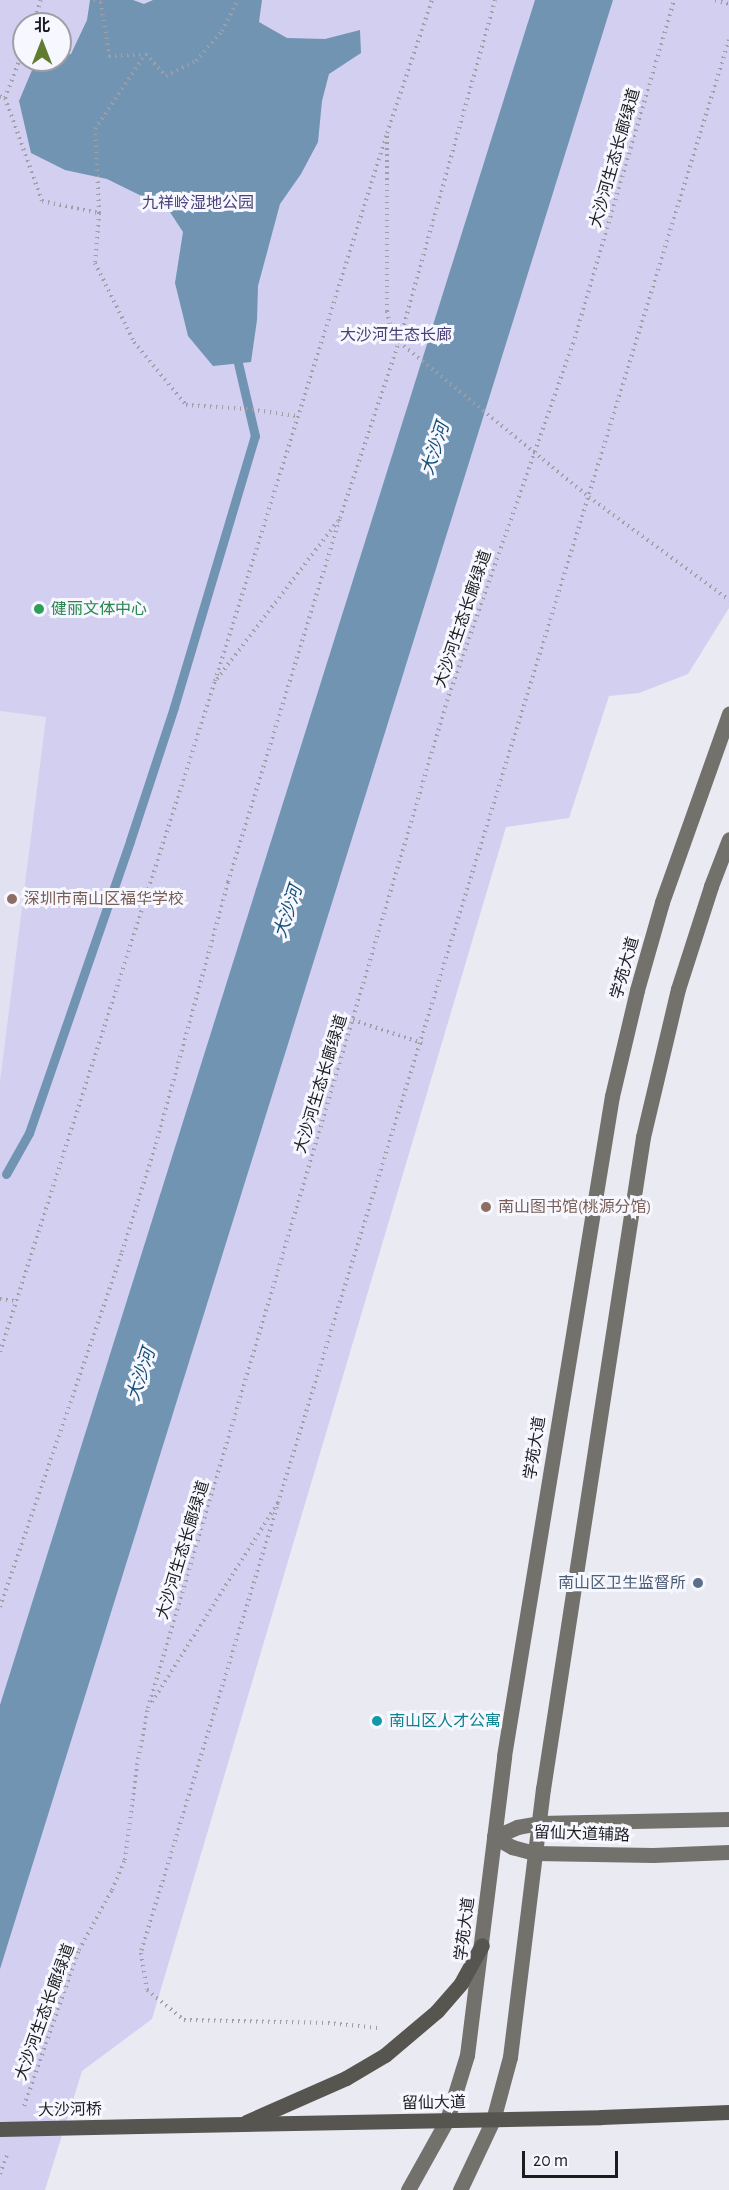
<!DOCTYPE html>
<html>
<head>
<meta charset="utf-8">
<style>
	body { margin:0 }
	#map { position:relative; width:729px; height:2190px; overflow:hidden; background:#eaeaf2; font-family:"Alegreya Sans","Noto Sans SC",sans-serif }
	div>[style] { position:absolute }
	.built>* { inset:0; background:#e2e1f1 }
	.green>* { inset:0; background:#d2cff1 }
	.water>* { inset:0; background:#7094b2 }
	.stream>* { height:9px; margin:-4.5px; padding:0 4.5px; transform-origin:4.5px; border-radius:4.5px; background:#7094b2 }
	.path>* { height:4px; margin-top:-2px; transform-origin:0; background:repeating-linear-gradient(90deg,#a09fa6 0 1.5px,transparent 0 6px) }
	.secondary>* { height:15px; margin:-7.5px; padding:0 7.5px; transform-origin:7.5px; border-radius:7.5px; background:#72716c }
	.primary>* { height:15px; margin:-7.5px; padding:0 7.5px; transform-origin:7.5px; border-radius:7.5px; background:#57554f }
	.primary-bridge>* { height:15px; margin:-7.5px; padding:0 7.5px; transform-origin:7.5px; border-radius:7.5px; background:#57554f }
	.dots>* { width:16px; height:16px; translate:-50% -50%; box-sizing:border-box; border:3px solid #f7f7ff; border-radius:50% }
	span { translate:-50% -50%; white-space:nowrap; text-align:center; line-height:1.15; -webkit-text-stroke:6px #f7f7ff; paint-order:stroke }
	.street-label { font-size:16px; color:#1c1b1e }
	.park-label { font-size:16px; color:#494077 }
	.leisure-label { font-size:16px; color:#27864d }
	.left { translate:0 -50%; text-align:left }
	.education-label { font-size:16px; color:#785e54 }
	.service-label { font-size:16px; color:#4e5e75 }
	.right { translate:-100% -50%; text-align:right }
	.culture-label { font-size:16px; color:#0d838f }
	.water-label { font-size:18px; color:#134f77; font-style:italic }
	.north { position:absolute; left:12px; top:12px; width:60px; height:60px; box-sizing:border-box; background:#f7f7ff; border:2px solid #9f9fa5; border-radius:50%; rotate:0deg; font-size:16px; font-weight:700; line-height:24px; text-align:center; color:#1c1b1e }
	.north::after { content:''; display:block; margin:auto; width:21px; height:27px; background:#627c2f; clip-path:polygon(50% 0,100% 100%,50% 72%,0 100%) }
	.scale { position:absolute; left:522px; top:2151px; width:96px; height:27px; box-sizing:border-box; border:3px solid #1c1b1e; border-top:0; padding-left:8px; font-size:18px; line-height:21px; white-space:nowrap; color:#1c1b1e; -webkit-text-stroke:4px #f7f7ff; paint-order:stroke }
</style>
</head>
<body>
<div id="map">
	<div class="built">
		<i style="clip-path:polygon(0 711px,46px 717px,0 1081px)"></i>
	</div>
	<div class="green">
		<i style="clip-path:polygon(evenodd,0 0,729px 0,729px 608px,688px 674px,639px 693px,609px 696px,569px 818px,506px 827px,152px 2019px,82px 2071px,45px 2190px,0 2190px,0 1081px,46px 717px,0 711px,0 0,24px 24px,60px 24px,60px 60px,24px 60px,24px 24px)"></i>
	</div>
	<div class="water">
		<i style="clip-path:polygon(90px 0,133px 0,144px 4px,153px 0,262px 0,259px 22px,287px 38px,325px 39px,360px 30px,361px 53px,329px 74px,322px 101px,318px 142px,301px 174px,280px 204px,258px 286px,257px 320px,251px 362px,213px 366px,188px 336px,175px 283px,183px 232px,168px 209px,107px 179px,65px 170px,31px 153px,19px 101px,35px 63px,60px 60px,60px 57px,71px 54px,87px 20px)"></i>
		<i style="clip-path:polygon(535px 0,613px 0,0 1969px,0 1705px)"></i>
	</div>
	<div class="stream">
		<i style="left:6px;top:1174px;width:47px;rotate:-60.7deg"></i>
		<i style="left:29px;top:1133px;width:309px;rotate:-70.9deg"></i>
		<i style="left:130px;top:841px;width:141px;rotate:-71.8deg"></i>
		<i style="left:174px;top:707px;width:283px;rotate:-73.4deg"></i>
		<i style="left:255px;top:436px;width:75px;rotate:-103.1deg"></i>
	</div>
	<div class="path">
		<i style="left:94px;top:0;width:7px;rotate:16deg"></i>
		<i style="left:101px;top:2px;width:55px;rotate:81.6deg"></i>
		<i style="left:109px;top:56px;width:37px;rotate:-3deg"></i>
		<i style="left:146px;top:54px;width:30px;rotate:48deg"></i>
		<i style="left:166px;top:76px;width:34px;rotate:-27deg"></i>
		<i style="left:196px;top:61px;width:40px;rotate:-49deg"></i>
		<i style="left:222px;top:31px;width:35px;rotate:-63deg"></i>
		<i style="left:715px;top:0;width:15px;rotate:16deg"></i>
		<i style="left:33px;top:24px;width:25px;rotate:-72deg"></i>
		<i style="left:0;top:96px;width:5px;rotate:22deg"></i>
		<i style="left:5px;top:98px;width:109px;rotate:70.2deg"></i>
		<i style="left:42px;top:201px;width:58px;rotate:11.9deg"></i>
		<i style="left:99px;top:213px;width:50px;rotate:94.6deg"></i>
		<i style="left:95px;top:263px;width:88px;rotate:63.7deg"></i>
		<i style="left:134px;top:342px;width:82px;rotate:50.5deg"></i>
		<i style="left:186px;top:405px;width:60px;rotate:3.8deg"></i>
		<i style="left:246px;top:409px;width:52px;rotate:7.7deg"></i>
		<i style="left:5px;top:98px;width:53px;rotate:-69.2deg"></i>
		<i style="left:387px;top:136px;width:175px;rotate:90deg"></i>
		<i style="left:387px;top:311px;width:19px;rotate:78deg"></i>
		<i style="left:391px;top:330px;width:14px;rotate:56deg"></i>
		<i style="left:399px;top:342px;width:245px;rotate:39.2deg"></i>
		<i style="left:589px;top:497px;width:174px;rotate:36.3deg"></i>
		<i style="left:99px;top:213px;width:84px;rotate:-92.7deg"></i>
		<i style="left:95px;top:129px;width:89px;rotate:-56deg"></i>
		<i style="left:217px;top:679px;width:199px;rotate:-52.6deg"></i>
		<i style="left:353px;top:1020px;width:73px;rotate:18.4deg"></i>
		<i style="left:0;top:1299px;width:15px;rotate:8deg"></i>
		<i style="left:0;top:1352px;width:705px;rotate:-72.23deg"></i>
		<i style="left:215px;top:681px;width:574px;rotate:-72.57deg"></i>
		<i style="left:387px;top:133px;width:140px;rotate:-71.3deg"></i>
		<i style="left:277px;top:1507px;width:466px;rotate:107deg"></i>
		<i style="left:141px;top:1953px;width:37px;rotate:81deg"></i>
		<i style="left:147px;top:1990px;width:48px;rotate:39deg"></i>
		<i style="left:184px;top:2020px;width:144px;rotate:1.2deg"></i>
		<i style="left:328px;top:2023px;width:50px;rotate:5.7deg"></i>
		<i style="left:0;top:1607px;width:375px;rotate:-71deg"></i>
		<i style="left:122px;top:1252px;width:113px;rotate:-72.5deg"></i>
		<i style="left:156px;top:1144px;width:272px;rotate:-74.6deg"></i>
		<i style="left:228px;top:882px;width:381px;rotate:-72.9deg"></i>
		<i style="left:340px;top:518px;width:186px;rotate:-71.5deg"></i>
		<i style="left:399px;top:342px;width:355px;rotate:-74.3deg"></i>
		<i style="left:152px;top:1702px;width:236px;rotate:-57.7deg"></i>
		<i style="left:278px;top:1503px;width:1531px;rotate:-72.87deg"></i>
		<i style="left:24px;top:2106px;width:165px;rotate:-70.6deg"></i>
		<i style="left:79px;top:1950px;width:68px;rotate:-61.2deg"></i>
		<i style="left:112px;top:1890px;width:33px;rotate:-67deg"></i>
		<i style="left:125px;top:1860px;width:96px;rotate:-82.8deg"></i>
		<i style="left:137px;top:1765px;width:58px;rotate:-79.1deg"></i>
		<i style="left:148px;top:1708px;width:1050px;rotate:-73.46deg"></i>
		<i style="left:447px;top:701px;width:379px;rotate:-70.6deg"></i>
		<i style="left:573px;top:344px;width:359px;rotate:-73.6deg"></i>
		<i style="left:0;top:2174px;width:23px;rotate:-70deg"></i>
	</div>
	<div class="secondary">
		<i style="left:494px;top:1837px;width:21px;rotate:29deg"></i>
		<i style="left:512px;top:1847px;width:24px;rotate:15deg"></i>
		<i style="left:535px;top:1853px;width:118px;rotate:1deg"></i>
		<i style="left:653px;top:1855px;width:76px;rotate:-2.3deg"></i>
		<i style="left:494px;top:1837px;width:25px;rotate:-23deg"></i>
		<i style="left:517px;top:1827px;width:22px;rotate:-10deg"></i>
		<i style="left:539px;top:1823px;width:190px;rotate:-1.2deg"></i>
		<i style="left:408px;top:2190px;width:80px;rotate:-60.9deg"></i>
		<i style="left:447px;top:2120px;width:68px;rotate:-72.9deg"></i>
		<i style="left:467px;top:2055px;width:301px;rotate:-82.9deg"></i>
		<i style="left:504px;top:1756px;width:669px;rotate:-80.71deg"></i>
		<i style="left:612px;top:1096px;width:109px;rotate:-76.7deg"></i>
		<i style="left:637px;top:990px;width:91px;rotate:-74.1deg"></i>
		<i style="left:662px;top:902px;width:200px;rotate:-70.4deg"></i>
		<i style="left:460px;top:2190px;width:77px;rotate:-64.8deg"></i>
		<i style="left:493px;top:2120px;width:65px;rotate:-74.9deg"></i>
		<i style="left:510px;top:2057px;width:270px;rotate:-83deg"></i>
		<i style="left:543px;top:1789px;width:660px;rotate:-81.28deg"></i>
		<i style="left:643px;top:1137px;width:152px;rotate:-76.7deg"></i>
		<i style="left:678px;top:989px;width:108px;rotate:-72.2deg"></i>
		<i style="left:711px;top:886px;width:50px;rotate:-69deg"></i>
	</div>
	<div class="primary">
		<i style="left:246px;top:2122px;width:109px;rotate:-23.7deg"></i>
		<i style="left:346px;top:2078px;width:45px;rotate:-30.5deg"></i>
		<i style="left:385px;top:2055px;width:68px;rotate:-40.2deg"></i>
		<i style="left:437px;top:2011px;width:37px;rotate:-49deg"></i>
		<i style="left:461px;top:1983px;width:43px;rotate:-61.1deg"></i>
		<i style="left:140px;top:2126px;width:461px;rotate:-1.1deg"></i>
		<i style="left:601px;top:2117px;width:128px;rotate:-2.2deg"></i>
	</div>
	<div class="primary-bridge">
		<i style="left:0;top:2129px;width:140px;rotate:-1.2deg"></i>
	</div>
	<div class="dots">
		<i style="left:39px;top:609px;background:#2e9e5b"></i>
		<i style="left:12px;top:899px;background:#8d6e63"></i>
		<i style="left:486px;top:1207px;background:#8d6e63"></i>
		<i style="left:698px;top:1583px;background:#5c6f8a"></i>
		<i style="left:377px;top:1721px;background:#0f9aa8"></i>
	</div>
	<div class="street-label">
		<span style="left:615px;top:158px;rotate:-74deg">大沙河生态长廊绿道</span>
		<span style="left:463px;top:619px;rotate:-71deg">大沙河生态长廊绿道</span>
		<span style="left:625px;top:968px;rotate:-74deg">学苑大道</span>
		<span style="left:321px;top:1084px;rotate:-73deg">大沙河生态长廊绿道</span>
		<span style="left:535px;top:1448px;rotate:-81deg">学苑大道</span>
		<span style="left:183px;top:1550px;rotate:-73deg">大沙河生态长廊绿道</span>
		<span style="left:582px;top:1834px;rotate:2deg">留仙大道辅路</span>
		<span style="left:465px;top:1929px;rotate:-83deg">学苑大道</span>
		<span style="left:45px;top:2012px;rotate:-70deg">大沙河生态长廊绿道</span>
		<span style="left:434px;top:2103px;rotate:-1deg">留仙大道</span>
		<span style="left:70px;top:2110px;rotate:-1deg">大沙河桥</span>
	</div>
	<div class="park-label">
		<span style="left:198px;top:203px">九祥岭湿地公园</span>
		<span style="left:396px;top:335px">大沙河生态长廊</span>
	</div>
	<div class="leisure-label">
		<span class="left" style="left:51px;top:609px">健丽文体中心</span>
	</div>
	<div class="education-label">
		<span class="left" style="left:24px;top:899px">深圳市南山区福华学校</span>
		<span class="left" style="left:498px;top:1207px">南山图书馆(桃源分馆)</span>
	</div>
	<div class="service-label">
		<span class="right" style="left:686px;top:1583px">南山区卫生监督所</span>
	</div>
	<div class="culture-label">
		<span class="left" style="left:389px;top:1721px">南山区人才公寓</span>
	</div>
	<div class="water-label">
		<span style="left:436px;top:449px;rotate:-72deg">大沙河</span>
		<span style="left:289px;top:912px;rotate:-72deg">大沙河</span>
		<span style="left:142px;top:1375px;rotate:-72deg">大沙河</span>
	</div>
	<div class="north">北</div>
	<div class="scale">20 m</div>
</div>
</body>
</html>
